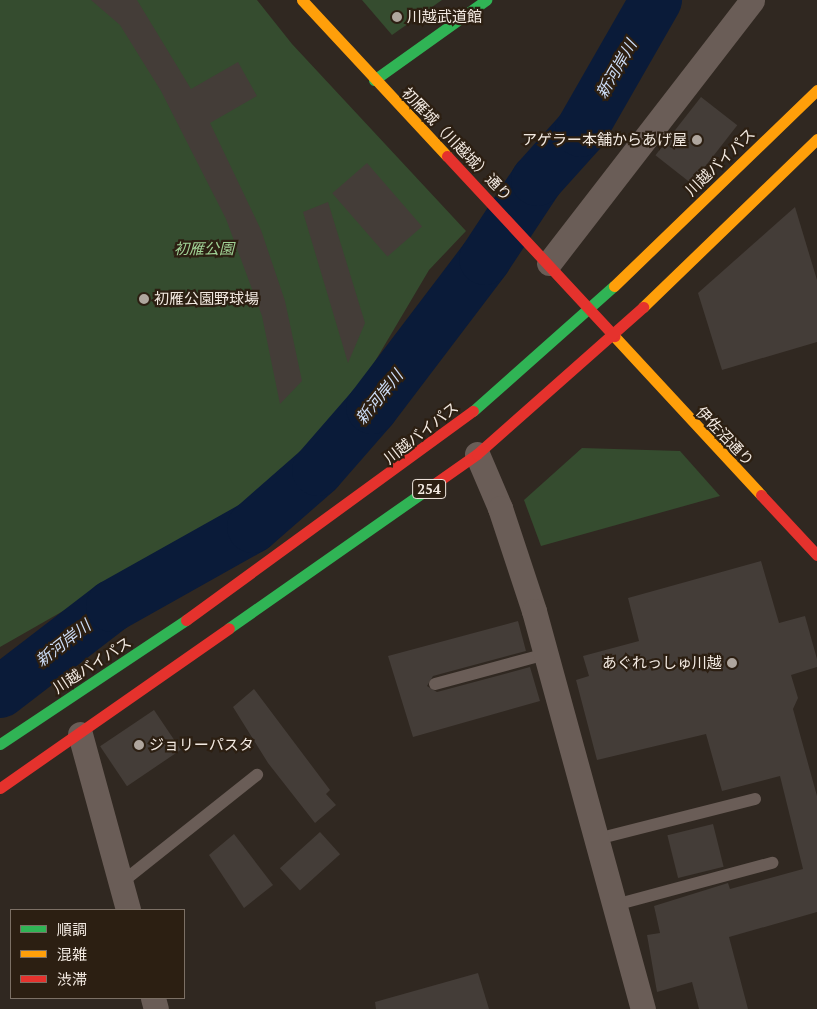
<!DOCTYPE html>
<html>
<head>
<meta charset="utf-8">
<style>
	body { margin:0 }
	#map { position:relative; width:817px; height:1009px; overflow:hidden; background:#302821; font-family:"PT Serif","Noto Sans JP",serif }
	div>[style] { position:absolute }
	.green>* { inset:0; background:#354c2f }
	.river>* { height:52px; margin:-26px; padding:0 26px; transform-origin:26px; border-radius:26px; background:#0a1b39 }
	.building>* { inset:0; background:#443d38; transform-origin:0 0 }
	.lane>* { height:12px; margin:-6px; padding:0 6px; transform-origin:6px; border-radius:6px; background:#6a5d57 }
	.street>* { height:25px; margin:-12.5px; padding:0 12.5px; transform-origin:12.5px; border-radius:12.5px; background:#6a5d57 }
	.fast>* { height:11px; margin:-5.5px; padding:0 5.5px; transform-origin:5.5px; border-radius:5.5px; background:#30b455 }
	.slow>* { height:11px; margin:-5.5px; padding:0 5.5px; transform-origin:5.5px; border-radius:5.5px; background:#ff9f0a }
	.jam>* { height:11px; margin:-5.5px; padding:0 5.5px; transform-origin:5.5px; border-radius:5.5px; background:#e5322d }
	.dots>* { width:14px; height:14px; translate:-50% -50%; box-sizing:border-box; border:2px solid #2c1f12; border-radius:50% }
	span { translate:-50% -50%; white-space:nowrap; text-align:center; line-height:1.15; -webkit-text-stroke:4.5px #2c1f12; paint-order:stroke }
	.shield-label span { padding:1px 4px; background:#2c1f12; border:1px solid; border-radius:4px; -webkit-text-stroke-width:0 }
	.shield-label { font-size:14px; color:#f3eae2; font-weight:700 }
	.poi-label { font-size:15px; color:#f3eae2 }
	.left { translate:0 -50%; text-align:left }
	.right { translate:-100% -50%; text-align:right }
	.street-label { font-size:15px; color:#f3eae2 }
	.park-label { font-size:15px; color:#a0d296; font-style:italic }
	.water-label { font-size:16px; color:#cdddf7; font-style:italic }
	.legend { position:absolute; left:10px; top:909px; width:175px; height:90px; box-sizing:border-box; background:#2c1f12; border:1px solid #7c7065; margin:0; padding:6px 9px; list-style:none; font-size:15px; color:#f3eae2 }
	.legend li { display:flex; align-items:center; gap:10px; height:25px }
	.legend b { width:25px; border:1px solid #7c7065 }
</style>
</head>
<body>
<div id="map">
	<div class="green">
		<i style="clip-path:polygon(0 0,257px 0,292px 44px,466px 231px,429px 270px,361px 385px,285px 482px,218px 531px,177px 546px,0 647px)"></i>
		<i style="clip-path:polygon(362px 0,442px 0,392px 35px)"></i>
		<i style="clip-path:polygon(582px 448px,680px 451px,720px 496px,541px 546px,524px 500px)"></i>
	</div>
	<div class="river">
		<i style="left:0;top:692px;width:141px;rotate:-37.5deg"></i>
		<i style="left:112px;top:606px;width:162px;rotate:-29.3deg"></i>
		<i style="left:253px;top:527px;width:86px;rotate:-41.2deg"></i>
		<i style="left:318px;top:470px;width:82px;rotate:-48.9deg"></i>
		<i style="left:372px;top:408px;width:187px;rotate:-52.8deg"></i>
		<i style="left:485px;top:259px;width:95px;rotate:-56.6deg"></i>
		<i style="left:537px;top:180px;width:66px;rotate:-48.1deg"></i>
		<i style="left:581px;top:131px;width:151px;rotate:-60.2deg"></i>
	</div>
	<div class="building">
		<i style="clip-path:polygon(91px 0,137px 0,191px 89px,238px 62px,257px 96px,210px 123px,261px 230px,285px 301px,302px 381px,280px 404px,262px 316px,226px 219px,161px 91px,120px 25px)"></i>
		<i style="left:701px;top:97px;width:46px;height:74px;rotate:38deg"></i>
		<i style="left:367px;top:163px;width:84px;height:46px;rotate:49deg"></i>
		<i style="clip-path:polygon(328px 202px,365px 323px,348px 363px,303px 212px)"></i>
		<i style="clip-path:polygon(795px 207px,817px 280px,817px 342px,722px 370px,698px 293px)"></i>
		<i style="clip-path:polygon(761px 561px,779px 623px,805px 616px,817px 659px,817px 667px,791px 675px,798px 698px,793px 709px,817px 796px,817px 912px,729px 937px,748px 1009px,699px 1009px,692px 982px,657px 992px,647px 935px,660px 933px,654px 906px,728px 883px,730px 889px,803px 869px,780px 776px,722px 791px,706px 734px,597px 760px,576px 680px,589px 676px,583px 656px,639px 641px,628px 598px)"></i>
		<i style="clip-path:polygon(518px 621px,526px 651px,433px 676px,427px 686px,437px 692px,530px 667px,540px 701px,413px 737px,388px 656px)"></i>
		<i style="clip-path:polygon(254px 689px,330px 790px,326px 794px,336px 805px,315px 823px,268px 763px,233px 707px)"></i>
		<i style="left:154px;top:710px;width:48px;height:65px;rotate:56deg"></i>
		<i style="left:713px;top:824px;width:44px;height:47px;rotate:76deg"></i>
		<i style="left:320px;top:832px;width:30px;height:54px;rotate:48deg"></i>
		<i style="clip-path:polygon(234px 834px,273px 885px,244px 908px,209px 855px)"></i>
		<i style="clip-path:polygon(478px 973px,489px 1009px,376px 1009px,375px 1002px)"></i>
	</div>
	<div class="lane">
		<i style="left:435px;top:684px;width:115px;rotate:-15.1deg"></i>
		<i style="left:597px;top:839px;width:163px;rotate:-14.2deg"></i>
		<i style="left:121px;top:883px;width:174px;rotate:-38.5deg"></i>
		<i style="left:615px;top:905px;width:163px;rotate:-15deg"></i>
	</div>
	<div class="street">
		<i style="left:549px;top:263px;width:332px;rotate:-52.3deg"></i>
		<i style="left:477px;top:454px;width:59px;rotate:66.9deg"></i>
		<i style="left:500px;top:508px;width:108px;rotate:71.7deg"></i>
		<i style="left:534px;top:611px;width:413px;rotate:74.7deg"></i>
		<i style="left:80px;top:734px;width:182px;rotate:74.7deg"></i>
		<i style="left:153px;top:998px;width:11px;rotate:75deg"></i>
	</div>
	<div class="fast">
		<i style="left:374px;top:80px;width:138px;rotate:-35.5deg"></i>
		<i style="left:473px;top:411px;width:188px;rotate:-41.6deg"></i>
		<i style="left:229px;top:628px;width:246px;rotate:-35deg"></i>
		<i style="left:0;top:744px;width:224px;rotate:-33.7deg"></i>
	</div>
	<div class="slow">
		<i style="left:302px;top:0;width:213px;rotate:47.1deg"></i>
		<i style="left:614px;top:286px;width:282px;rotate:-44deg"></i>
		<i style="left:643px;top:307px;width:242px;rotate:-44deg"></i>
		<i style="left:614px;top:336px;width:217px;rotate:47.2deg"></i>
	</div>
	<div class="jam">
		<i style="left:447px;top:156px;width:246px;rotate:47.1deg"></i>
		<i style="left:430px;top:487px;width:57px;rotate:-35.1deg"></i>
		<i style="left:477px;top:454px;width:222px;rotate:-41.5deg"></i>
		<i style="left:761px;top:495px;width:82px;rotate:47deg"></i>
		<i style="left:186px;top:620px;width:355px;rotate:-36.1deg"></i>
		<i style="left:0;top:788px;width:279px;rotate:-34.9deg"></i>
	</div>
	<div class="dots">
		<i style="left:397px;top:17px;background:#afa69e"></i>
		<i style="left:697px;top:140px;background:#afa69e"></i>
		<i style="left:144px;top:299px;background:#afa69e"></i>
		<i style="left:732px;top:663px;background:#afa69e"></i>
		<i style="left:139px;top:745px;background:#afa69e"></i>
	</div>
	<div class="shield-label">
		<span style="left:429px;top:489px">254</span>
	</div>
	<div class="poi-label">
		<span class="left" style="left:407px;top:17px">川越武道館</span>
		<span class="right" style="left:687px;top:140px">アゲラー本舗からあげ屋</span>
		<span class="left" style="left:154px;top:299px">初雁公園野球場</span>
		<span class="right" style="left:722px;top:663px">あぐれっしゅ川越</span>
		<span class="left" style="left:149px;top:745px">ジョリーパスタ</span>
	</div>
	<div class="street-label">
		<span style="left:457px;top:144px;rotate:46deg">初雁城（川越城）通り</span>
		<span style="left:720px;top:162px;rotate:-44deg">川越バイパス</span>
		<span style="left:421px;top:433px;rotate:-38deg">川越バイパス</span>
		<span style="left:725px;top:436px;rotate:46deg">伊佐沼通り</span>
		<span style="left:92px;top:665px;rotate:-33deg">川越バイパス</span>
	</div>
	<div class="park-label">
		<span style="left:204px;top:249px">初雁公園</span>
	</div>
	<div class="water-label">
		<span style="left:616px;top:69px;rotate:-60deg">新河岸川</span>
		<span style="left:379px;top:397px;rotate:-51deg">新河岸川</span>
		<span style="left:63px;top:643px;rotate:-38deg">新河岸川</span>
	</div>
	<ul class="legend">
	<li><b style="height:6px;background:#30b455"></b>順調</li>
	<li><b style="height:6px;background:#ff9f0a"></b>混雑</li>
	<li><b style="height:6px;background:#e5322d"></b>渋滞</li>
	</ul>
</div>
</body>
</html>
